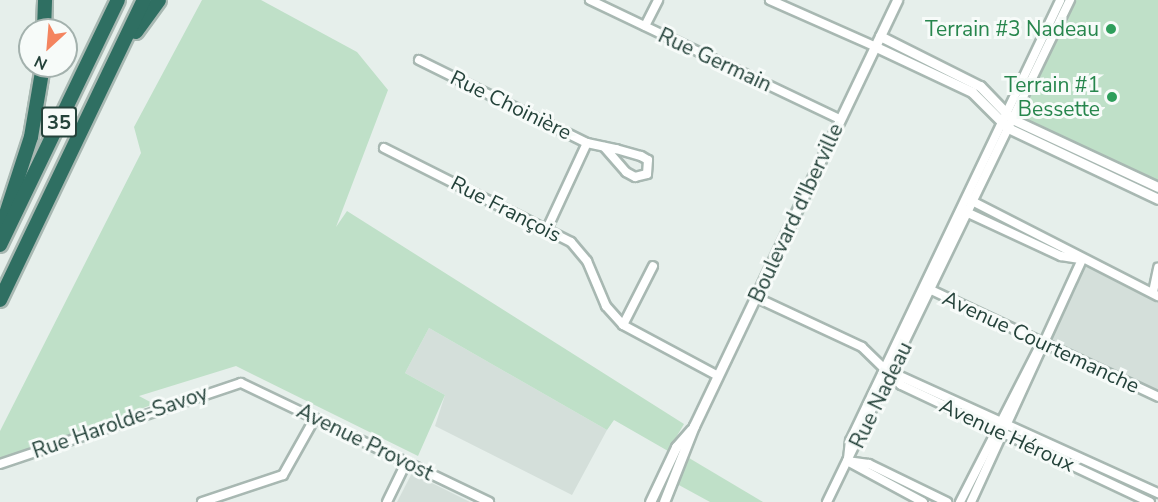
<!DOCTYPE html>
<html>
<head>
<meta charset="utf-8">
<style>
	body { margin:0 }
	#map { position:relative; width:1158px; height:502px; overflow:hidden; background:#e6efeb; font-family:"Nunito Sans",sans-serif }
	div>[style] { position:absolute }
	.built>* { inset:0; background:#d4dfda }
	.green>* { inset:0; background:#bfe0c8 }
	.roads { filter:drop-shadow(2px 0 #a8b8b2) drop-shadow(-2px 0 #a8b8b2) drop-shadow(0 2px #a8b8b2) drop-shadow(0 -2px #a8b8b2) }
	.minor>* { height:8px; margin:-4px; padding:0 4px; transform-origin:4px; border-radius:4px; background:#fff }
	.tertiary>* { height:9px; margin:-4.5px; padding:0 4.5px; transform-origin:4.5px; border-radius:4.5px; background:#fff }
	.motorway>* { height:14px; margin:-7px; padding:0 7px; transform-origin:7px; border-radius:7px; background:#2f6f62 }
	.dots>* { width:16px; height:16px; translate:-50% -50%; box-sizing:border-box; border:3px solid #f7fbf9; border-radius:50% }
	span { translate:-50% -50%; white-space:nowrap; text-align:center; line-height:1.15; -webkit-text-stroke:6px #f7fbf9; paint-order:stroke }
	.shield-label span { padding:2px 4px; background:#f7fbf9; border:2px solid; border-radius:4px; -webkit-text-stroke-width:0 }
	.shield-label { font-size:20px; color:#24423a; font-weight:700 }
	.leisure-label { font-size:21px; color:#27864d }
	.right { translate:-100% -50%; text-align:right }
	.street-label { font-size:21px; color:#24423a }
	.north { position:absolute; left:18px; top:18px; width:60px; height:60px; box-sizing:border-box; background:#f7fbf9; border:2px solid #a3b1ad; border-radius:50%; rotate:206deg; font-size:16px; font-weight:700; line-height:24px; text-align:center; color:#24423a }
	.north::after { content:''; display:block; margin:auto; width:21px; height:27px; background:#f4845f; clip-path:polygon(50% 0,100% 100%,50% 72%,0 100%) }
</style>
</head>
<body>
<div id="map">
	<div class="built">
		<i style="clip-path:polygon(1082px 259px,1158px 297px,1158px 397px,1042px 342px)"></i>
		<i style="clip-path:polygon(429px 328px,607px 430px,572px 495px,435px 426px,445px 395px,405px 373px)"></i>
		<i style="clip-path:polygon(412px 473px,470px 502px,397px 502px)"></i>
	</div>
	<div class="green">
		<i style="clip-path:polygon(202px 0,261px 0,357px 52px,388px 90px,336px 227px,347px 211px,684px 424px,668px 451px,614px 420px,607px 430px,429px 328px,405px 373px,445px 395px,418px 456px,236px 366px,139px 396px,154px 404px,0 461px,0 431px,141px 153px,134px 127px)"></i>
		<i style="clip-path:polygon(1070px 0,1158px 0,1158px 184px,1012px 119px)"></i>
		<i style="clip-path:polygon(689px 458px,763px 502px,710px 502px,677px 484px)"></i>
	</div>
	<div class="roads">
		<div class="minor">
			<i style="left:590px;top:0;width:277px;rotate:25.5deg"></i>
			<i style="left:770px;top:0;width:114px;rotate:23.9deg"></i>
			<i style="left:645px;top:26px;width:29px;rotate:-63deg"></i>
			<i style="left:419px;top:60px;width:187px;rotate:26.3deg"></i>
			<i style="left:587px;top:143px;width:30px;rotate:12deg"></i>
			<i style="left:616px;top:149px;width:26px;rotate:16deg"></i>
			<i style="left:641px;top:156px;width:8px;rotate:30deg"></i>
			<i style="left:648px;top:160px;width:14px;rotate:94deg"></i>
			<i style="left:647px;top:174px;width:12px;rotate:166deg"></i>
			<i style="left:635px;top:177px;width:10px;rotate:-151deg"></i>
			<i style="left:626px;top:172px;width:33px;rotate:-131deg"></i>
			<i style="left:384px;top:148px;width:209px;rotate:26.7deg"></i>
			<i style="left:571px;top:242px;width:25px;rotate:50deg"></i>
			<i style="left:587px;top:261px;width:49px;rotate:67.1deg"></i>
			<i style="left:606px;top:306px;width:25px;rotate:48deg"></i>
			<i style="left:623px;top:325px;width:108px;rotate:28.2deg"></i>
			<i style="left:970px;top:200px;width:211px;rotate:27.1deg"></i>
			<i style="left:964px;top:211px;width:107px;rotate:24.9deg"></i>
			<i style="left:1061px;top:256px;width:19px;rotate:9deg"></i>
			<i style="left:547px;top:229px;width:95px;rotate:-65.1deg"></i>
			<i style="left:929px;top:289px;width:253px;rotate:25.2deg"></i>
			<i style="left:1153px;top:292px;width:25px;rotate:-78deg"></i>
			<i style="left:755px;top:297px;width:118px;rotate:25deg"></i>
			<i style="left:862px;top:347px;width:54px;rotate:44.3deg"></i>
			<i style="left:901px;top:385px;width:275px;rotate:25.2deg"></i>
			<i style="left:623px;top:325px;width:66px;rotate:-63deg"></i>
			<i style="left:893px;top:373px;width:291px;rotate:24.4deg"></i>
			<i style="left:848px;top:459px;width:18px;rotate:-84deg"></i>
			<i style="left:850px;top:441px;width:488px;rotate:-64.5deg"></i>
			<i style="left:847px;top:461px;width:22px;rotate:8deg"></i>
			<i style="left:869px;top:464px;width:87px;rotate:26deg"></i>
			<i style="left:849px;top:462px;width:84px;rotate:28.4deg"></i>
			<i style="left:0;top:464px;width:254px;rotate:-18.6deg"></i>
			<i style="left:241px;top:383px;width:275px;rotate:25.6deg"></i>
			<i style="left:202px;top:502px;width:85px;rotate:-18.4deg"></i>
			<i style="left:283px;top:475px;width:65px;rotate:-60.7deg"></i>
			<i style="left:387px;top:502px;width:43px;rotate:-64deg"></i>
			<i style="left:827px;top:502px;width:558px;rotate:-64.17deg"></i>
			<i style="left:960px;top:502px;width:175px;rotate:-62.9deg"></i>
			<i style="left:971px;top:502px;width:267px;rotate:-65.4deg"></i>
		</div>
		<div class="tertiary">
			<i style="left:880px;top:36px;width:112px;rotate:26.6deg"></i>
			<i style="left:980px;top:86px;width:46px;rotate:45.9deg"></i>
			<i style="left:1012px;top:119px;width:161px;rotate:25deg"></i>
			<i style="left:874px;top:46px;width:108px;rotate:25.1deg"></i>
			<i style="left:972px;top:92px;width:51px;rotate:45deg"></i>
			<i style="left:1008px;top:128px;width:166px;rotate:25.3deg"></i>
			<i style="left:650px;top:502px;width:61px;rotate:-64.7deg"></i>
			<i style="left:676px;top:447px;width:23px;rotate:-49deg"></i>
			<i style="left:664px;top:502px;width:82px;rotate:-68.5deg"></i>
			<i style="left:694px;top:426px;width:472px;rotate:-64.5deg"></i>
		</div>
		<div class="motorway">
			<i style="left:44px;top:30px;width:30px;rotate:-88deg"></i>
			<i style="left:136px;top:32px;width:39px;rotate:-54deg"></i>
			<i style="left:3px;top:223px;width:90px;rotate:-72deg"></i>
			<i style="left:31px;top:137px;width:72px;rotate:-80.4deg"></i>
			<i style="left:0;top:245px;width:272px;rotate:-64.3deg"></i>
			<i style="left:0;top:300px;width:333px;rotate:-64.4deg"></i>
		</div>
	</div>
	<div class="dots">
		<i style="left:1111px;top:29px;background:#2e9e5b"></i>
		<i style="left:1112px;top:97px;background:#2e9e5b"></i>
	</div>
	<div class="shield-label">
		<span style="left:59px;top:122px">35</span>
	</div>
	<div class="leisure-label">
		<span class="right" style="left:1099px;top:29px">Terrain #3 Nadeau</span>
		<span class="right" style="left:1100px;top:97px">Terrain #1<br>Bessette</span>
	</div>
	<div class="street-label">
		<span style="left:715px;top:60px;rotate:25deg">Rue Germain</span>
		<span style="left:511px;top:105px;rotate:26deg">Rue Choinière</span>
		<span style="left:506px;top:209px;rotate:27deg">Rue François</span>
		<span style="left:796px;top:213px;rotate:-65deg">Boulevard d'Iberville</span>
		<span style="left:1041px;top:342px;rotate:25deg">Avenue Courtemanche</span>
		<span style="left:881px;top:395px;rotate:-64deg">Rue Nadeau</span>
		<span style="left:120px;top:422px;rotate:-19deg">Rue Harolde-Savoy</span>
		<span style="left:1007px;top:435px;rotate:25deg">Avenue Héroux</span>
		<span style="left:365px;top:442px;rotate:26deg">Avenue Provost</span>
	</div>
	<div class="north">N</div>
</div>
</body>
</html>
